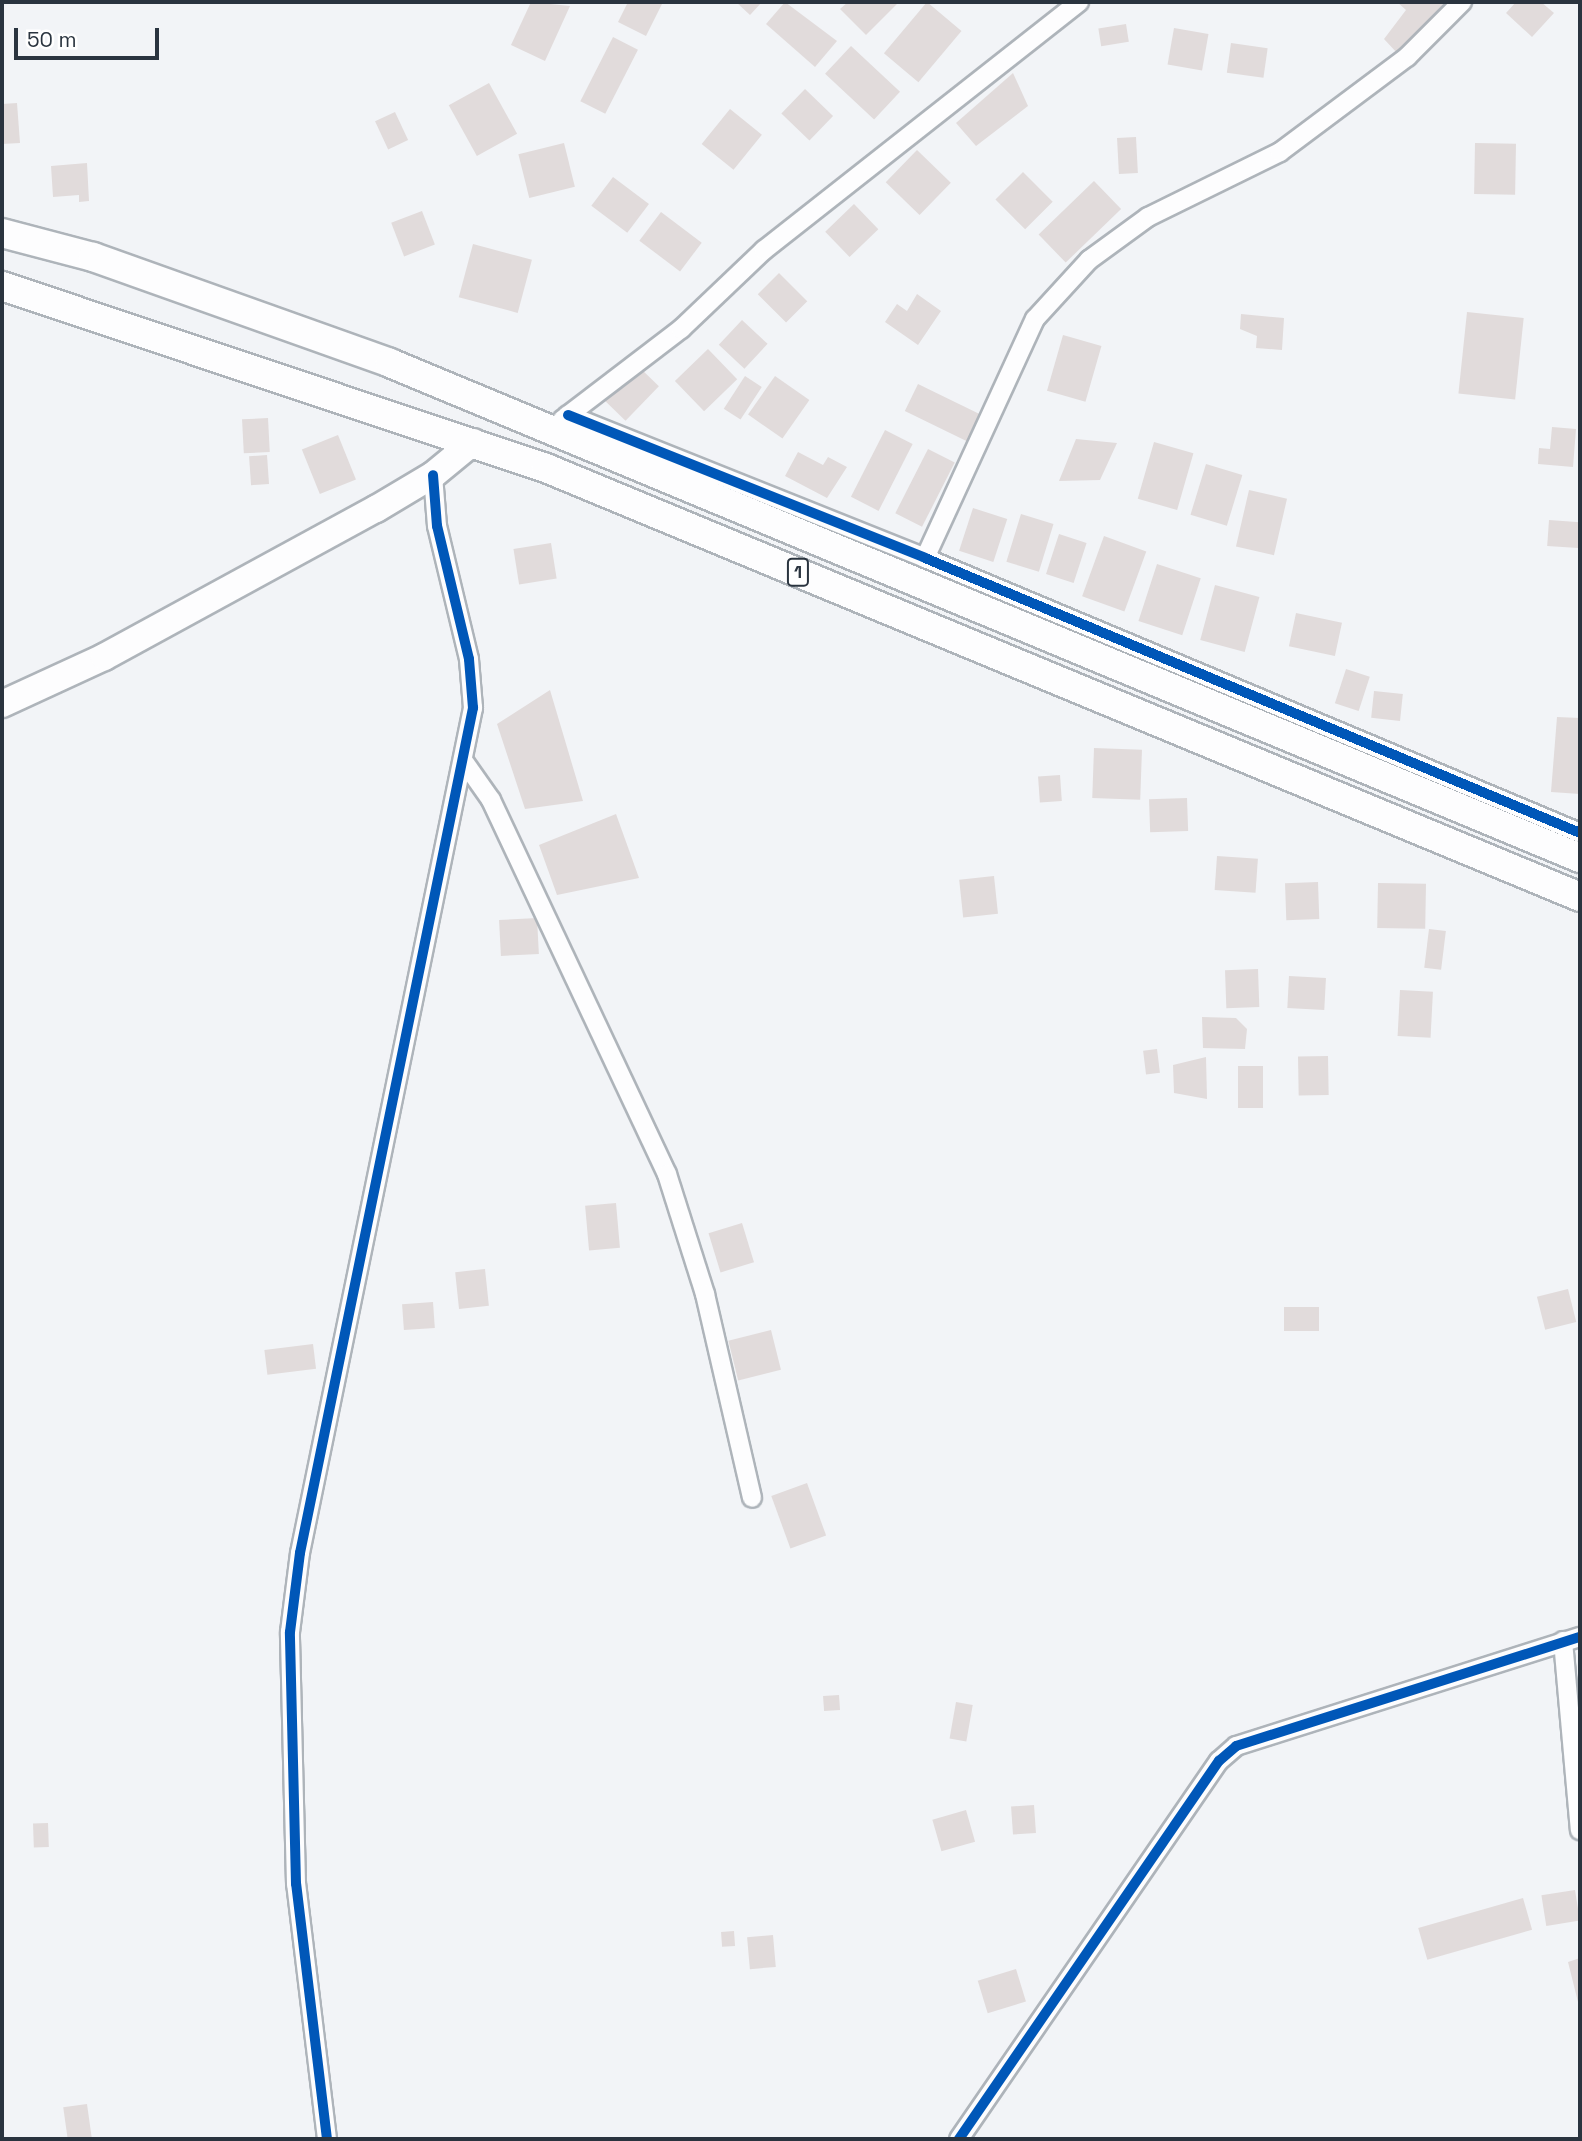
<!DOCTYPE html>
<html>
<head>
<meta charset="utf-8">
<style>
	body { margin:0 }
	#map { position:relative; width:1582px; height:2141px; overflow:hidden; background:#f2f4f7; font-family:"Space Grotesk",sans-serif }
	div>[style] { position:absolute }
	.building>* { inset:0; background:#e1dbdb; transform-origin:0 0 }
	.roads { filter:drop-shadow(2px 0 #aeb4ba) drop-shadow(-2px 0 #aeb4ba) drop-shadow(0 2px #aeb4ba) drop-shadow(0 -2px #aeb4ba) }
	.street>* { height:18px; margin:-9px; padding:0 9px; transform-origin:9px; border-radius:9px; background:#fdfdfe }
	.secondary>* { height:26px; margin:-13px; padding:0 13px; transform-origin:13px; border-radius:13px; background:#fdfdfe }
	.primary>* { height:28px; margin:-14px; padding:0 14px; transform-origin:14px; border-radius:14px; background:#fdfdfe }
	.cycleway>* { height:10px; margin:-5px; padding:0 5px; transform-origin:5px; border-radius:5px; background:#0057b8 }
	span { translate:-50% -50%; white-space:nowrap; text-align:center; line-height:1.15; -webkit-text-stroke:7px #fff; paint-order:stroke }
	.shield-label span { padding:2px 5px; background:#fff; border:2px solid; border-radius:5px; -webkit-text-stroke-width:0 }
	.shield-label { font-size:18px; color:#2a343f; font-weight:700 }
	.frame { position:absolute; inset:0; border:4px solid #2a343f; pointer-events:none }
	.scale { position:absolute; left:14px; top:28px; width:145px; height:32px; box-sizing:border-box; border:4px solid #2a343f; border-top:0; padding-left:9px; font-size:21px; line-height:24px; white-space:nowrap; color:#2a343f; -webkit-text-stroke:5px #fff; paint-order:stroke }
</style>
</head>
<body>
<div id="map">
	<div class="building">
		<i style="clip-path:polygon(531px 2px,570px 6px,545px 61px,511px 45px)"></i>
		<i style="clip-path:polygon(628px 2px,663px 2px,646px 36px,618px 22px)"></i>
		<i style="clip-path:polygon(736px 2px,762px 2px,750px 15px)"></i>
		<i style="clip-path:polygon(785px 2px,837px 41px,815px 67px,766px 24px)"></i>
		<i style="clip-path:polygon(848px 2px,899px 2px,866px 35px,840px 9px)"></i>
		<i style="left:927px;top:2px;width:45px;height:67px;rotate:40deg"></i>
		<i style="clip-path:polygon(1397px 2px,1447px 2px,1398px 54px,1384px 39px,1406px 10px)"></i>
		<i style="clip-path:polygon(1516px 2px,1541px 2px,1554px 13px,1532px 37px,1506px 13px)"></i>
		<i style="left:1126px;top:24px;width:18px;height:28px;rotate:81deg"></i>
		<i style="left:1174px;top:28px;width:35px;height:37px;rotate:10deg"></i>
		<i style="left:613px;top:37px;width:28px;height:72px;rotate:27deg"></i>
		<i style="left:1231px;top:43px;width:37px;height:30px;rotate:8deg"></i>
		<i style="left:851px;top:46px;width:67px;height:38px;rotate:43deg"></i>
		<i style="clip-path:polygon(1013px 73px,1028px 106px,976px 146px,956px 123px)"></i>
		<i style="left:489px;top:83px;width:58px;height:46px;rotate:61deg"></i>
		<i style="left:805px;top:89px;width:39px;height:34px;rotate:44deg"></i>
		<i style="clip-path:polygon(17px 103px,20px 143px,2px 144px,2px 104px)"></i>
		<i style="left:730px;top:109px;width:41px;height:45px;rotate:39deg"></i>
		<i style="left:395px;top:112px;width:31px;height:22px;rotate:65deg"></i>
		<i style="left:1136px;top:137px;width:36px;height:19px;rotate:87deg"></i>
		<i style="left:564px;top:143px;width:45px;height:47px;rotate:76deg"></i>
		<i style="left:1475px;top:143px;width:41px;height:51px;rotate:1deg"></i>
		<i style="left:917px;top:150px;width:47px;height:45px;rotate:44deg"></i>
		<i style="clip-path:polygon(87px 163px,89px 201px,79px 202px,79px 195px,53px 197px,51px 166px)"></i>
		<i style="left:1023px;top:172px;width:42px;height:39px;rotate:45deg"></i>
		<i style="left:613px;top:177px;width:45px;height:36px;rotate:37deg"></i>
		<i style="left:1094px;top:181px;width:39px;height:77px;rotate:46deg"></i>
		<i style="left:854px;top:204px;width:35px;height:40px;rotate:46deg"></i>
		<i style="left:422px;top:211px;width:36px;height:33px;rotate:69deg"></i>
		<i style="left:661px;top:212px;width:51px;height:36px;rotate:37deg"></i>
		<i style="left:473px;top:244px;width:61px;height:55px;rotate:15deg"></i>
		<i style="left:779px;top:273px;width:40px;height:30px;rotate:45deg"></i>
		<i style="clip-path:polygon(917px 294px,941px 311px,918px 345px,885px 322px,897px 304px,907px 311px)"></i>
		<i style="left:1467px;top:312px;width:57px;height:82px;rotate:6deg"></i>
		<i style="clip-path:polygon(1241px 314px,1284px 318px,1282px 350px,1256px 348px,1257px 336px,1240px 329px)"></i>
		<i style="left:742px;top:320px;width:35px;height:34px;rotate:43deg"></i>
		<i style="left:1063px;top:335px;width:40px;height:58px;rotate:16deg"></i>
		<i style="left:708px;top:349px;width:42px;height:46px;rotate:46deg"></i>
		<i style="left:638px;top:366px;width:29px;height:48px;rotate:44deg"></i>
		<i style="left:745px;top:376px;width:20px;height:39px;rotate:33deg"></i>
		<i style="left:775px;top:376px;width:42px;height:47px;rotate:35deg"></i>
		<i style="left:918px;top:384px;width:69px;height:30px;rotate:26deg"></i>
		<i style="left:268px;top:418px;width:34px;height:26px;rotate:87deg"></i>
		<i style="clip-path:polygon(1552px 427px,1576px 429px,1573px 467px,1538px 464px,1539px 448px,1550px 449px)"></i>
		<i style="left:885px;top:430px;width:31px;height:75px;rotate:27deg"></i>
		<i style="left:338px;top:435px;width:48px;height:39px;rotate:68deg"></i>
		<i style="clip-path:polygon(1076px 439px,1117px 443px,1100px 480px,1059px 481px)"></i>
		<i style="left:1154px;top:442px;width:41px;height:59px;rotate:16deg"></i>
		<i style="left:928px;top:449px;width:30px;height:72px;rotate:27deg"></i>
		<i style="clip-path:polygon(798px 452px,823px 465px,828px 457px,847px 467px,827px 498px,785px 476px)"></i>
		<i style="left:267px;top:455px;width:29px;height:18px;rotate:86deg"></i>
		<i style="left:1206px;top:464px;width:38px;height:53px;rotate:17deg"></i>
		<i style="left:1249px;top:490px;width:39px;height:58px;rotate:13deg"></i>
		<i style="left:973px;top:508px;width:36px;height:45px;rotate:18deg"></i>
		<i style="left:1021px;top:514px;width:34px;height:50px;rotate:17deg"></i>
		<i style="left:1549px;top:520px;width:31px;height:26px;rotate:4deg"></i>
		<i style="left:1059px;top:534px;width:29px;height:42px;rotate:18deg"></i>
		<i style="left:1104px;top:536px;width:45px;height:64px;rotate:20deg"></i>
		<i style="left:551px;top:543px;width:36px;height:38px;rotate:81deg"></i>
		<i style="left:1157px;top:564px;width:46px;height:60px;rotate:18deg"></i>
		<i style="left:1215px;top:585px;width:46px;height:57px;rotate:15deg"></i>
		<i style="left:1296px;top:613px;width:47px;height:34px;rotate:12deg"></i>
		<i style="left:1346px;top:669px;width:25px;height:36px;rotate:18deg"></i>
		<i style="clip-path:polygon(550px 690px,583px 801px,525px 809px,497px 724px)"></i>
		<i style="left:1374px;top:691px;width:29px;height:27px;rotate:6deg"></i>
		<i style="clip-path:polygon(1557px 717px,1580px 718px,1580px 794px,1551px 792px)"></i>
		<i style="left:1094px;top:748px;width:48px;height:50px;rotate:2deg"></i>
		<i style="left:1060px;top:775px;width:26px;height:22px;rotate:86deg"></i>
		<i style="left:1187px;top:798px;width:33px;height:38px;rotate:88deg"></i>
		<i style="clip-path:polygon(616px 814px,639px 878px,557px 895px,539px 845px)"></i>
		<i style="left:1217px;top:856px;width:41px;height:34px;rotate:4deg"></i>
		<i style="left:994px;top:876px;width:38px;height:35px;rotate:84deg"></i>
		<i style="left:1318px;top:882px;width:37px;height:33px;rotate:88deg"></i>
		<i style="left:1378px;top:883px;width:48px;height:45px;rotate:1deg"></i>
		<i style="left:537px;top:918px;width:36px;height:38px;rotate:87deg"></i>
		<i style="left:1429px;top:929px;width:17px;height:39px;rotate:7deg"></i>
		<i style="left:1258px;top:969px;width:38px;height:33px;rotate:88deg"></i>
		<i style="left:1289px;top:976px;width:37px;height:32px;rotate:3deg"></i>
		<i style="left:1400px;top:990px;width:33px;height:46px;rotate:3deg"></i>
		<i style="clip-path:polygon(1202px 1017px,1236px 1018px,1247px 1029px,1245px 1049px,1203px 1048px)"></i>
		<i style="left:1157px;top:1049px;width:24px;height:14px;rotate:83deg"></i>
		<i style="left:1328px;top:1056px;width:39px;height:30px;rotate:89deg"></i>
		<i style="clip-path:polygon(1206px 1057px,1207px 1099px,1174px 1093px,1173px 1065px)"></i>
		<i style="left:1238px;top:1066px;width:25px;height:42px"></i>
		<i style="left:616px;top:1203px;width:45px;height:31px;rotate:85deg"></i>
		<i style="left:742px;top:1223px;width:41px;height:35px;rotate:73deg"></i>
		<i style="left:485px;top:1269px;width:37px;height:30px;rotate:84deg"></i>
		<i style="left:1568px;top:1289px;width:34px;height:32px;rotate:76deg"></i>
		<i style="left:433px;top:1302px;width:26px;height:31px;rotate:86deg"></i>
		<i style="left:1319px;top:1307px;width:24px;height:35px;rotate:90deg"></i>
		<i style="left:771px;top:1330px;width:41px;height:44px;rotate:76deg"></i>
		<i style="left:313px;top:1344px;width:25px;height:49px;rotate:83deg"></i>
		<i style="left:807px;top:1483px;width:56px;height:38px;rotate:70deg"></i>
		<i style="left:839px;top:1695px;width:15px;height:16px;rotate:86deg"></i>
		<i style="left:956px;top:1702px;width:17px;height:37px;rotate:10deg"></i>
		<i style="left:1034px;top:1805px;width:28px;height:23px;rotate:86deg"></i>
		<i style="left:966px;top:1810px;width:33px;height:35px;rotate:74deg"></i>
		<i style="left:48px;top:1823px;width:24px;height:15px;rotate:88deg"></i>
		<i style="left:1575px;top:1890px;width:31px;height:34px;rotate:81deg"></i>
		<i style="left:1523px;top:1898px;width:33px;height:109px;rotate:74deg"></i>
		<i style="left:734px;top:1931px;width:15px;height:13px;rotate:86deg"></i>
		<i style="left:773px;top:1935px;width:32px;height:26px;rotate:85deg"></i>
		<i style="clip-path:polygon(1580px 1958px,1580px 2006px,1579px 2006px,1568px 1962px)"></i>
		<i style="left:1016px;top:1969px;width:34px;height:40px;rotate:73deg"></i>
		<i style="left:87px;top:2104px;width:35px;height:24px;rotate:82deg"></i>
	</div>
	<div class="roads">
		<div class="street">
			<i style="left:568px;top:415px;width:385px;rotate:21.8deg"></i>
			<i style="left:925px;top:558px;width:710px;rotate:22.77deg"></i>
			<i style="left:562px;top:420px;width:150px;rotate:-37.4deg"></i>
			<i style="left:681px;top:329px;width:115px;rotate:-43.6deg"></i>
			<i style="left:764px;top:250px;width:401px;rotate:-38.2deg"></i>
			<i style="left:925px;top:558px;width:263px;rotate:-65.3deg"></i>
			<i style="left:1035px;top:319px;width:80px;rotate:-47.5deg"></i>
			<i style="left:1089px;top:260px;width:73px;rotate:-36.1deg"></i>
			<i style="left:1148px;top:217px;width:147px;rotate:-26.2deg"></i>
			<i style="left:1280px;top:152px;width:159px;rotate:-36.8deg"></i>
			<i style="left:1407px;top:57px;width:78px;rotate:-45deg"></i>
			<i style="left:465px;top:763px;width:45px;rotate:54.9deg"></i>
			<i style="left:491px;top:800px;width:413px;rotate:64.8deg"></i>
			<i style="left:667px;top:1174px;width:126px;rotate:72.4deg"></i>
			<i style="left:705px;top:1294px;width:209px;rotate:77deg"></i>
			<i style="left:1563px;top:1641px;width:190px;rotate:84.9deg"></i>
			<i style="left:327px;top:2139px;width:257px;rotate:-96.9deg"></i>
			<i style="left:296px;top:1884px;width:252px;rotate:-91.4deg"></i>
			<i style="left:290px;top:1632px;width:80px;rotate:-82.8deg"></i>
			<i style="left:300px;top:1553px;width:863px;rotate:-78.43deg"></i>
			<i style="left:473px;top:708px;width:49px;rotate:-94.7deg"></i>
			<i style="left:469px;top:659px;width:137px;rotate:-103.5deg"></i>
			<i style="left:437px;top:526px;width:51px;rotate:-94.5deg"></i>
			<i style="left:959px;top:2139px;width:459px;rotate:-55.5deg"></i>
			<i style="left:1219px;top:1761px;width:23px;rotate:-41deg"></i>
			<i style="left:1236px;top:1746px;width:361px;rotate:-17.6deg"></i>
		</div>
		<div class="secondary">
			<i style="left:2px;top:704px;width:112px;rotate:-24.7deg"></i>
			<i style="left:104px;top:657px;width:310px;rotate:-28.6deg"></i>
			<i style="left:376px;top:509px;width:66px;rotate:-30.8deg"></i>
			<i style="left:433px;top:475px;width:52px;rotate:-39.5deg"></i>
		</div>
		<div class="primary">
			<i style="left:2px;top:233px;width:94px;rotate:14.8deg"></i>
			<i style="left:93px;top:257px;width:315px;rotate:19.6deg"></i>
			<i style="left:390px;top:363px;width:1289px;rotate:22.59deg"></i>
			<i style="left:2px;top:286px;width:574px;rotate:18.5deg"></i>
			<i style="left:546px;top:468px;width:1119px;rotate:22.53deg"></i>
		</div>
	</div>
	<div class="cycleway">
		<i style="left:568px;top:415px;width:385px;rotate:21.8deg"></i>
		<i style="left:925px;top:558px;width:710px;rotate:22.77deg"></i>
		<i style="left:327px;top:2139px;width:257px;rotate:-96.9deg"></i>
		<i style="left:296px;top:1884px;width:252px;rotate:-91.4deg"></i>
		<i style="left:290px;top:1632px;width:80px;rotate:-82.8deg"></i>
		<i style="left:300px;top:1553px;width:863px;rotate:-78.43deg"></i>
		<i style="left:473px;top:708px;width:49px;rotate:-94.7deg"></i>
		<i style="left:469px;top:659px;width:137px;rotate:-103.5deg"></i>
		<i style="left:437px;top:526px;width:51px;rotate:-94.5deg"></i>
		<i style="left:959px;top:2139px;width:459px;rotate:-55.5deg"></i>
		<i style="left:1219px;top:1761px;width:23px;rotate:-41deg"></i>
		<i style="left:1236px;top:1746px;width:361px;rotate:-17.6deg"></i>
	</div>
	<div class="shield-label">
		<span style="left:798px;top:572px">1</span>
	</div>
	<div class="frame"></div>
	<div class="scale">50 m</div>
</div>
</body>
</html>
